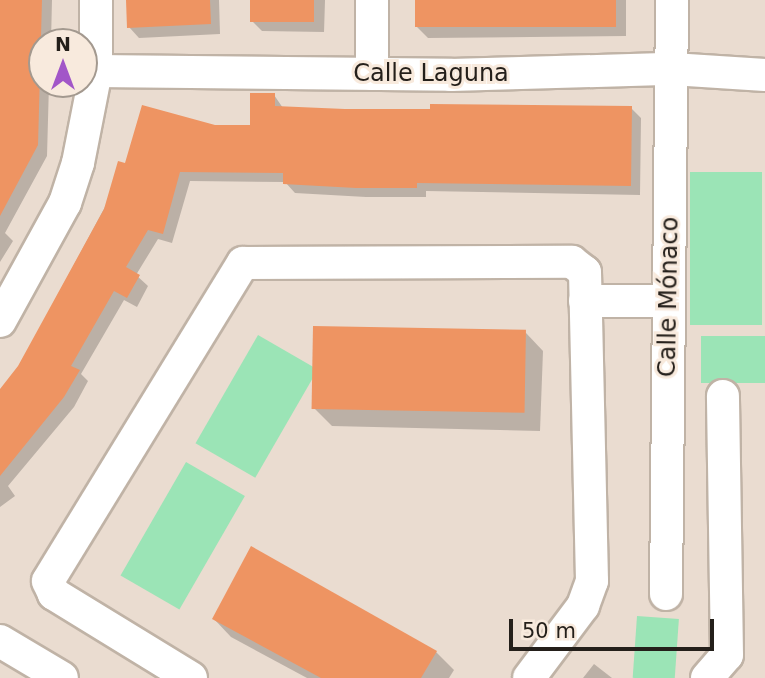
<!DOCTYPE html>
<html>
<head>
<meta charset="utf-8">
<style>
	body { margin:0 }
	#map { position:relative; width:765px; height:678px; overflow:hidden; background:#eadcd0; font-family:"DejaVu Sans",sans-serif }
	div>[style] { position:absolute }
	.green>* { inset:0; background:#9be4b6; transform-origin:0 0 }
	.shadow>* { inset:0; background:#0003 }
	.building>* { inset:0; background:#ee9462; transform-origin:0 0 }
	.roads { filter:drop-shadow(2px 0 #c0b3a6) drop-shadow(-2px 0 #c0b3a6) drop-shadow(0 2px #c0b3a6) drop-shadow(0 -2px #c0b3a6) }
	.minor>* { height:32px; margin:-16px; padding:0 16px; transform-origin:16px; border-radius:16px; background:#fff }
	span { translate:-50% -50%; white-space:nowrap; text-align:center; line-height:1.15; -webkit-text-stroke:6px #f8eadd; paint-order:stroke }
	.street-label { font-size:24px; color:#241f1a }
	.north { position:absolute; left:28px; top:28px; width:70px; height:70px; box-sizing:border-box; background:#f8eadd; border:2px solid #a3998f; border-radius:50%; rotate:0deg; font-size:19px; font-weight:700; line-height:28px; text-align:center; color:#241f1a }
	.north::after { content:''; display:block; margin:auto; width:24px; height:32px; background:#a256c8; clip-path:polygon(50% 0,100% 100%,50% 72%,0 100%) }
	.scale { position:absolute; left:509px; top:619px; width:205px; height:32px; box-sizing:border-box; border:4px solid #241f1a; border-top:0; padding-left:9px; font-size:21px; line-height:24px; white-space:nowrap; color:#241f1a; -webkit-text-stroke:5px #f8eadd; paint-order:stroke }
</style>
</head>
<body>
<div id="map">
	<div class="green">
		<i style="left:762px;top:172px;width:153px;height:72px;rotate:90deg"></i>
		<i style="left:258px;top:335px;width:69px;height:125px;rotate:30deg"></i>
		<i style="left:701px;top:336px;width:64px;height:47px"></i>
		<i style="left:186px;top:462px;width:68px;height:131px;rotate:30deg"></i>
		<i style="left:637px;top:616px;width:42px;height:62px;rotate:4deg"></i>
	</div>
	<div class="shadow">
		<i style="clip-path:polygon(0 0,52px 0,51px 42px,42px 42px,42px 84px,49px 84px,47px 156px,5px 233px,13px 241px,0 262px)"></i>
		<i style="clip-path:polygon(127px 0,219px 0,220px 34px,139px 38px,129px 27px)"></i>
		<i style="clip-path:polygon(252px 0,325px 0,324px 32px,262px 31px,252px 21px)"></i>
		<i style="clip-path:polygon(417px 0,626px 0,626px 36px,428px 38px,417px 27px)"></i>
		<i style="clip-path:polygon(274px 95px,283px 108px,345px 110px,631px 108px,641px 118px,640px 195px,426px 191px,426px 197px,366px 197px,295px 193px,285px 182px,190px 181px,172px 243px,158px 239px,136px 275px,148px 286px,137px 307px,124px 300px,81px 374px,88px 381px,74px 407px,8px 486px,15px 496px,0 507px,0 392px,19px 367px,127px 166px,215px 127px,252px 126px)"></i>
		<i style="clip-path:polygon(526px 333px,543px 351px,540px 431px,332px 426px,314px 408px)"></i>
		<i style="clip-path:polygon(214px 619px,436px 652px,454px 670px,449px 678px,307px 678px,231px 637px)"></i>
		<i style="clip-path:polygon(594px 664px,612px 678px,583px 678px)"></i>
	</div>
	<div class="building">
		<i style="clip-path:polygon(0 0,42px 0,38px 145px,0 216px)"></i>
		<i style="clip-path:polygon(126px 0,210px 0,211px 24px,127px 28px)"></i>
		<i style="left:250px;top:0;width:64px;height:22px"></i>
		<i style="left:415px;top:0;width:201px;height:27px"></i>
		<i style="clip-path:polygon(250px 93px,275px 93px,275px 106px,345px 109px,430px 109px,430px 104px,632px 106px,631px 186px,417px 183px,417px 188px,356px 188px,283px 184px,283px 173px,180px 172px,163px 234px,148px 230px,126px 267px,140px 275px,127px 298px,114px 291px,71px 366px,80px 370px,64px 397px,0 476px,0 389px,18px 366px,104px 209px,118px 161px,125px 163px,142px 105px,215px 125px,250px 125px)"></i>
		<i style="left:313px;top:326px;width:213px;height:83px;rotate:1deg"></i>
		<i style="clip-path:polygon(251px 546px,437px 651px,421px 678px,321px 678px,212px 619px)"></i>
	</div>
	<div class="roads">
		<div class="minor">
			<i style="left:96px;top:71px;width:355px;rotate:0.6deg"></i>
			<i style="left:451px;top:75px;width:221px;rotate:-1.6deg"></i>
			<i style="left:672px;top:69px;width:93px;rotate:3.7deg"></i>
			<i style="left:372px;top:74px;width:74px;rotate:-90deg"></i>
			<i style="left:585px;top:301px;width:84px"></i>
			<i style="left:0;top:321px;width:135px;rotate:-61.2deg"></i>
			<i style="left:65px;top:203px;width:42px;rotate:-72deg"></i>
			<i style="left:78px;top:163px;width:94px;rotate:-78.9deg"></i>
			<i style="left:96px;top:71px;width:71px;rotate:-90deg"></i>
			<i style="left:666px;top:594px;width:594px;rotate:-89.42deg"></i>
			<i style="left:0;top:641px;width:72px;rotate:30.8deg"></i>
			<i style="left:191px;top:678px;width:161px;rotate:-148.5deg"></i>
			<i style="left:54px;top:594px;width:14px;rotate:-115deg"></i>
			<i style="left:48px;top:581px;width:373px;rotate:-58.5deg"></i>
			<i style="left:243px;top:263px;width:329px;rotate:-0.2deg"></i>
			<i style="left:572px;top:262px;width:16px;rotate:38deg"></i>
			<i style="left:585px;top:272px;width:309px;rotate:88.7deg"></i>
			<i style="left:592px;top:581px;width:27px;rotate:110deg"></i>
			<i style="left:583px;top:606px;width:90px;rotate:126.9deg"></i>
			<i style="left:707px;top:678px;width:30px;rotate:-49deg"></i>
			<i style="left:727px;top:655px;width:259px;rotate:-90.9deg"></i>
		</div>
	</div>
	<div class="street-label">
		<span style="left:431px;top:74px">Calle Laguna</span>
		<span style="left:669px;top:297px;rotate:-89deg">Calle Mónaco</span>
	</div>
	<div class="north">N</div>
	<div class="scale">50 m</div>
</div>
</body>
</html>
